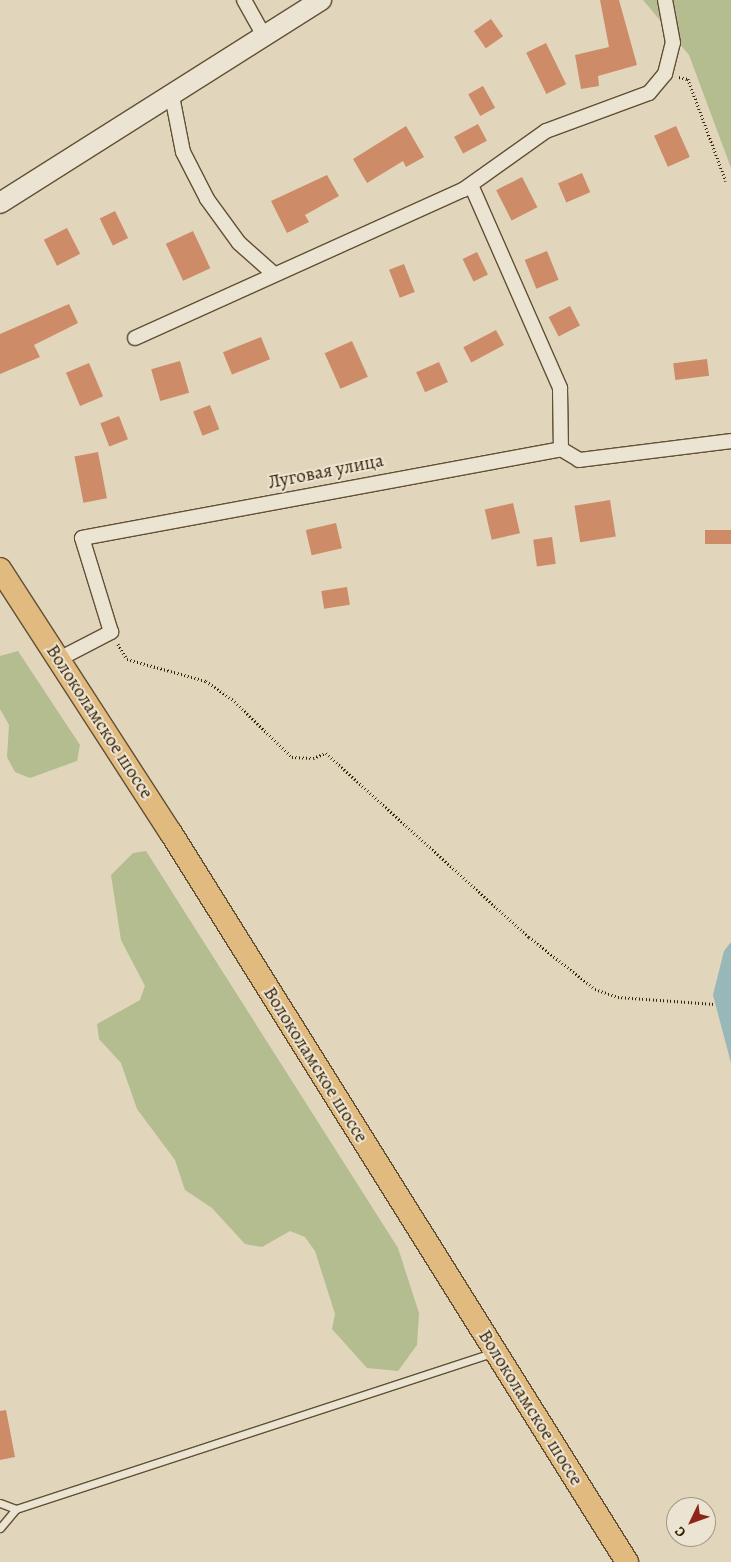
<!DOCTYPE html>
<html>
<head>
<meta charset="utf-8">
<style>
	body { margin:0 }
	#map { position:relative; width:731px; height:1562px; overflow:hidden; background:#e1d5bc; font-family:Alegreya,serif }
	div>[style] { position:absolute }
	.green>* { inset:0; background:#b4bd8f }
	.water>* { inset:0; background:#97b7b9 }
	.building>* { inset:0; background:#cd8b68; transform-origin:0 0 }
	.path>* { height:2.5px; margin-top:-1.25px; transform-origin:0; background:repeating-linear-gradient(90deg,#382406 0 1px,transparent 0 3.5px) }
	.roads { filter:drop-shadow(1px 0 #625034) drop-shadow(-1px 0 #625034) drop-shadow(0 1px #625034) drop-shadow(0 -1px #625034) }
	.lane>* { height:7px; margin:-3.5px; padding:0 3.5px; transform-origin:3.5px; border-radius:3.5px; background:#ece4d3 }
	.street>* { height:14px; margin:-7px; padding:0 7px; transform-origin:7px; border-radius:7px; background:#ece4d3 }
	.secondary>* { height:20px; margin:-10px; padding:0 10px; transform-origin:10px; border-radius:10px; background:#ece4d3 }
	.primary>* { height:22px; margin:-11px; padding:0 11px; transform-origin:11px; border-radius:11px; background:#e0ba7e }
	span { translate:-50% -50%; white-space:nowrap; text-align:center; line-height:1.15; -webkit-text-stroke:4px #ece4d3; paint-order:stroke }
	.street-label { font-size:19px; color:#382406 }
	.north { position:absolute; left:666px; top:1497px; width:50px; height:50px; box-sizing:border-box; background:#ece4d3; border:1px solid #a49781; border-radius:50%; rotate:228deg; font-size:14px; font-weight:700; line-height:20px; text-align:center; color:#382406 }
	.north::after { content:''; display:block; margin:auto; width:18px; height:22px; background:#8f2418; clip-path:polygon(50% 0,100% 100%,50% 72%,0 100%) }
</style>
</head>
<body>
<div id="map">
	<div class="green">
		<i style="clip-path:polygon(643px 0,731px 0,731px 168px,689px 55px)"></i>
		<i style="clip-path:polygon(18px 651px,80px 745px,77px 761px,30px 778px,15px 772px,7px 757px,9px 725px,0 709px,0 656px)"></i>
		<i style="clip-path:polygon(146px 851px,398px 1248px,419px 1313px,417px 1345px,398px 1371px,367px 1368px,332px 1329px,335px 1314px,315px 1251px,305px 1237px,290px 1231px,262px 1247px,245px 1244px,212px 1208px,185px 1190px,175px 1160px,137px 1109px,121px 1063px,99px 1039px,97px 1024px,140px 1000px,145px 986px,121px 940px,111px 875px,133px 853px)"></i>
	</div>
	<div class="water">
		<i style="clip-path:polygon(731px 942px,731px 1063px,713px 995px,724px 951px)"></i>
	</div>
	<div class="building">
		<i style="clip-path:polygon(600px 0,619px 0,637px 65px,598px 76px,599px 86px,581px 89px,575px 55px,609px 47px)"></i>
		<i style="left:491px;top:19px;width:21px;height:21px;rotate:55deg"></i>
		<i style="left:546px;top:43px;width:46px;height:22px;rotate:64deg"></i>
		<i style="left:483px;top:86px;width:25px;height:17px;rotate:61deg"></i>
		<i style="left:478px;top:124px;width:19px;height:27px;rotate:62deg"></i>
		<i style="clip-path:polygon(406px 126px,424px 157px,406px 167px,403px 161px,367px 183px,353px 159px)"></i>
		<i style="left:676px;top:126px;width:34px;height:24px;rotate:66deg"></i>
		<i style="left:582px;top:173px;width:21px;height:26px;rotate:67deg"></i>
		<i style="clip-path:polygon(327px 175px,339px 196px,305px 215px,309px 222px,287px 233px,271px 201px)"></i>
		<i style="left:522px;top:177px;width:34px;height:29px;rotate:63deg"></i>
		<i style="left:115px;top:211px;width:30px;height:17px;rotate:64deg"></i>
		<i style="left:67px;top:228px;width:29px;height:26px;rotate:63deg"></i>
		<i style="left:193px;top:231px;width:41px;height:30px;rotate:65deg"></i>
		<i style="left:547px;top:251px;width:31px;height:24px;rotate:68deg"></i>
		<i style="left:477px;top:252px;width:25px;height:16px;rotate:64deg"></i>
		<i style="left:404px;top:264px;width:30px;height:16px;rotate:69deg"></i>
		<i style="clip-path:polygon(69px 304px,78px 323px,34px 345px,40px 357px,0 374px,0 334px)"></i>
		<i style="left:570px;top:306px;width:22px;height:24px;rotate:63deg"></i>
		<i style="left:496px;top:330px;width:17px;height:37px;rotate:62deg"></i>
		<i style="left:261px;top:337px;width:24px;height:41px;rotate:68deg"></i>
		<i style="left:352px;top:341px;width:39px;height:30px;rotate:66deg"></i>
		<i style="left:707px;top:359px;width:17px;height:34px;rotate:83deg"></i>
		<i style="left:180px;top:361px;width:33px;height:30px;rotate:74deg"></i>
		<i style="left:439px;top:362px;width:22px;height:25px;rotate:66deg"></i>
		<i style="left:89px;top:363px;width:36px;height:25px;rotate:67deg"></i>
		<i style="left:210px;top:405px;width:26px;height:18px;rotate:69deg"></i>
		<i style="left:119px;top:416px;width:25px;height:20px;rotate:69deg"></i>
		<i style="left:98px;top:452px;width:47px;height:24px;rotate:79deg"></i>
		<i style="left:610px;top:500px;width:37px;height:36px;rotate:81deg"></i>
		<i style="left:513px;top:503px;width:31px;height:29px;rotate:77deg"></i>
		<i style="left:336px;top:523px;width:26px;height:31px;rotate:77deg"></i>
		<i style="left:731px;top:530px;width:14px;height:26px;rotate:90deg"></i>
		<i style="left:552px;top:537px;width:27px;height:19px;rotate:82deg"></i>
		<i style="left:347px;top:587px;width:18px;height:26px;rotate:81deg"></i>
		<i style="clip-path:polygon(6px 1410px,15px 1457px,0 1460px,0 1411px)"></i>
	</div>
	<div class="path">
		<i style="left:679px;top:77px;width:9px;rotate:13deg"></i>
		<i style="left:688px;top:79px;width:109px;rotate:69.6deg"></i>
		<i style="left:118px;top:644px;width:17px;rotate:59deg"></i>
		<i style="left:127px;top:659px;width:82px;rotate:15.6deg"></i>
		<i style="left:206px;top:681px;width:32px;rotate:35deg"></i>
		<i style="left:232px;top:699px;width:83px;rotate:44deg"></i>
		<i style="left:292px;top:757px;width:21px;rotate:3deg"></i>
		<i style="left:313px;top:758px;width:14px;rotate:-21deg"></i>
		<i style="left:326px;top:753px;width:274px;rotate:42.2deg"></i>
		<i style="left:529px;top:937px;width:84px;rotate:38.2deg"></i>
		<i style="left:595px;top:989px;width:24px;rotate:19deg"></i>
		<i style="left:618px;top:997px;width:97px;rotate:4.1deg"></i>
	</div>
	<div class="roads">
		<div class="lane">
			<i style="left:0;top:1503px;width:17px;rotate:21deg"></i>
			<i style="left:16px;top:1509px;width:501px;rotate:-18.15deg"></i>
			<i style="left:0;top:1528px;width:25px;rotate:-50deg"></i>
		</div>
		<div class="street">
			<i style="left:244px;top:0;width:41px;rotate:60.9deg"></i>
			<i style="left:172px;top:96px;width:57px;rotate:78.9deg"></i>
			<i style="left:183px;top:152px;width:53px;rotate:62.9deg"></i>
			<i style="left:207px;top:199px;width:54px;rotate:54deg"></i>
			<i style="left:239px;top:243px;width:47px;rotate:41.5deg"></i>
			<i style="left:471px;top:185px;width:222px;rotate:66.3deg"></i>
			<i style="left:560px;top:388px;width:61px;rotate:89.1deg"></i>
			<i style="left:135px;top:338px;width:360px;rotate:-24.3deg"></i>
			<i style="left:463px;top:190px;width:102px;rotate:-35.4deg"></i>
			<i style="left:546px;top:131px;width:110px;rotate:-20.3deg"></i>
			<i style="left:649px;top:93px;width:25px;rotate:-50deg"></i>
			<i style="left:665px;top:74px;width:32px;rotate:-76deg"></i>
			<i style="left:673px;top:43px;width:44px;rotate:-100.5deg"></i>
			<i style="left:59px;top:659px;width:59px;rotate:-27.4deg"></i>
			<i style="left:111px;top:632px;width:98px;rotate:-107.1deg"></i>
			<i style="left:82px;top:538px;width:487px;rotate:-10.5deg"></i>
			<i style="left:561px;top:449px;width:21px;rotate:31deg"></i>
			<i style="left:579px;top:460px;width:153px;rotate:-7.1deg"></i>
		</div>
		<div class="secondary">
			<i style="left:0;top:203px;width:380px;rotate:-32.3deg"></i>
		</div>
		<div class="primary">
			<i style="left:0;top:569px;width:315px;rotate:57.1deg"></i>
			<i style="left:171px;top:833px;width:860px;rotate:57.97deg"></i>
		</div>
	</div>
	<div class="street-label">
		<span style="left:326px;top:472px;rotate:-11deg">Луговая улица</span>
		<span style="left:99px;top:722px;rotate:57deg">Волоколамское шоссе</span>
		<span style="left:315px;top:1065px;rotate:58deg">Волоколамское шоссе</span>
		<span style="left:530px;top:1408px;rotate:58deg">Волоколамское шоссе</span>
	</div>
	<div class="north">С</div>
</div>
</body>
</html>
